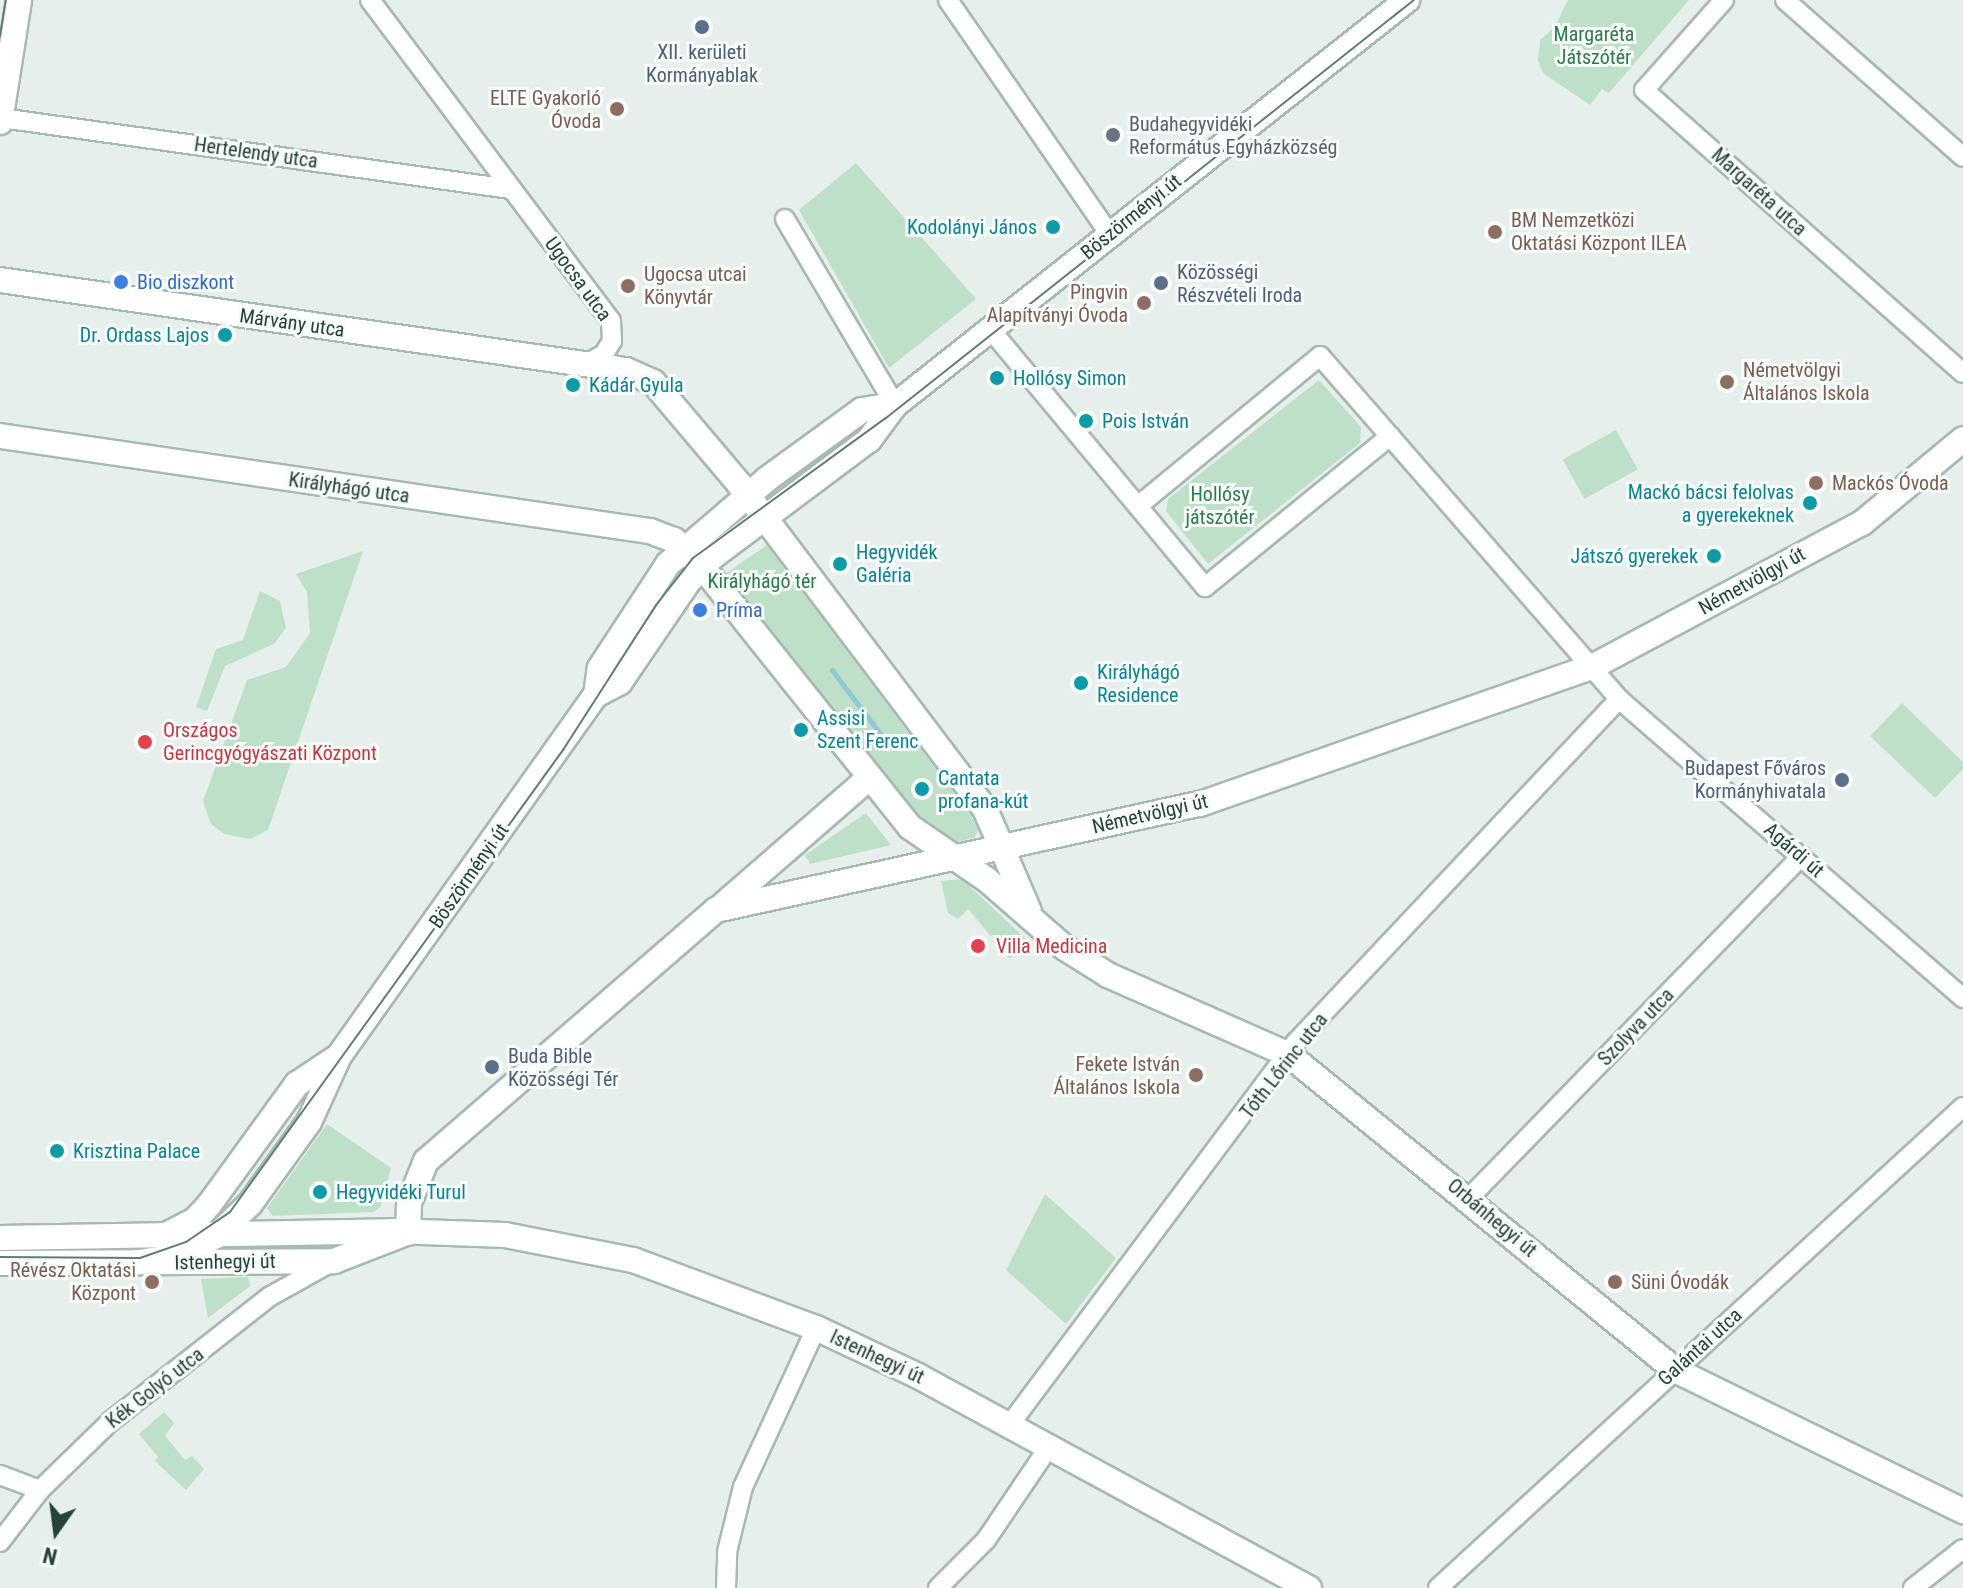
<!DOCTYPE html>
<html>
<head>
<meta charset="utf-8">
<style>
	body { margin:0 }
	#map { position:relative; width:1963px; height:1588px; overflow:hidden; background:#e6efeb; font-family:"Roboto Condensed",sans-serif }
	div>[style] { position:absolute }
	.green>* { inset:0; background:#bfe0c8; transform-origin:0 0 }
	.stream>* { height:5px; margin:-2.5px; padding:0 2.5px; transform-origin:2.5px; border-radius:2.5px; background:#8ec9d4 }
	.roads { filter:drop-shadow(2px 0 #a8b8b2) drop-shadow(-2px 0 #a8b8b2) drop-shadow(0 2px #a8b8b2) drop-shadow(0 -2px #a8b8b2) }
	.street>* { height:18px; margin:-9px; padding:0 9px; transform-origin:9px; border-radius:9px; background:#fff }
	.secondary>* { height:24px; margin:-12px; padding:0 12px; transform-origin:12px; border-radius:12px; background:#fff }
	.tram>* { height:2px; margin:-1px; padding:0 1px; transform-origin:1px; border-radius:1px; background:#5f7d75 }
	.dots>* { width:22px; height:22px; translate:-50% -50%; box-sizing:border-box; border:4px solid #f7fbf9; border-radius:50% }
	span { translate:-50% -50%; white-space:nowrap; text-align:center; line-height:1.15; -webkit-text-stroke:6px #f7fbf9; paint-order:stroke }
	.park-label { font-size:20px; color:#2d7a4b }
	.service-label { font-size:20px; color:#4e5e75 }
	.left { translate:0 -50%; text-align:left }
	.right { translate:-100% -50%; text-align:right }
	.education-label { font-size:20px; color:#785e54 }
	.worship-label { font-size:20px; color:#5b616d }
	.street-label { font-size:20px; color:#24423a }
	.culture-label { font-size:20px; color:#0d838f }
	.shop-label { font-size:20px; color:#366cbe }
	.health-label { font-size:20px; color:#be3a42 }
	.north { position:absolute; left:16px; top:1492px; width:80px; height:80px; -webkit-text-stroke:6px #f7fbf9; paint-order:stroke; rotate:194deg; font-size:22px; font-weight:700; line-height:32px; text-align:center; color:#24423a }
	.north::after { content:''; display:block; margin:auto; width:28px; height:36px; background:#24423a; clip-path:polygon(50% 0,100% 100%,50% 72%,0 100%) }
</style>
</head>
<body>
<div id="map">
	<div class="green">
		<i style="clip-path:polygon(1568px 0,1689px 0,1609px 93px,1602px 89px,1590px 105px,1543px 73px,1538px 61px,1540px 40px,1555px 27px)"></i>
		<i style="clip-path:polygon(856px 163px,976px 299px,889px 368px,799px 210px)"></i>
		<i style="clip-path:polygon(1319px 380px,1361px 427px,1360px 443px,1208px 564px,1166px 511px,1168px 499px)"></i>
		<i style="left:1616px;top:430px;width:45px;height:61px;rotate:61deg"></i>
		<i style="clip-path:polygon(767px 545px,971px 816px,978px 830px,975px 837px,958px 842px,915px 814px,725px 574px)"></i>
		<i style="clip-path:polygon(363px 551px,268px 830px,250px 839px,224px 834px,211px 824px,203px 801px,247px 680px,286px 667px,310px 633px,307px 592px,296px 574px)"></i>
		<i style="clip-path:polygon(260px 591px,280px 601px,286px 628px,274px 644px,225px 666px,207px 711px,196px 707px,216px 649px,243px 640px)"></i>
		<i style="clip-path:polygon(1902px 703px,1963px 762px,1963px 769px,1935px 798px,1870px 736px)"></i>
		<i style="clip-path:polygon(866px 813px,891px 845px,810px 864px,805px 855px)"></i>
		<i style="clip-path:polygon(962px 879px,1027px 940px,1010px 959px,968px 909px,958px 919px,948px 913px,941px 881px)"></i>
		<i style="clip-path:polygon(327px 1124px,391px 1168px,381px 1206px,374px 1212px,272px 1216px,267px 1208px)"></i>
		<i style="clip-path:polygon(1045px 1194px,1116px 1258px,1066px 1324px,1006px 1270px)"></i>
		<i style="clip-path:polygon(248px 1277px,250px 1286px,208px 1318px,201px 1279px)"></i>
		<i style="clip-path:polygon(164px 1412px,174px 1423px,165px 1436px,185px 1460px,192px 1456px,204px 1469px,186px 1490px,155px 1461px,158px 1457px,139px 1434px)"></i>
	</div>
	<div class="stream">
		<i style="left:832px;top:670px;width:93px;rotate:52.9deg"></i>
	</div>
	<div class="roads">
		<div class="street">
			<i style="left:370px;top:0;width:401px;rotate:53.1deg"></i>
			<i style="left:611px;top:321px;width:20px;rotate:87deg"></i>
			<i style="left:612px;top:341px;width:15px;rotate:122deg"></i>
			<i style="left:604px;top:354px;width:23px;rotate:151deg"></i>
			<i style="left:948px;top:0;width:285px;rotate:55.4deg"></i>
			<i style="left:1724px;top:0;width:120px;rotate:131.6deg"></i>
			<i style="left:1644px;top:90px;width:426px;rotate:41.6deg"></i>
			<i style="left:1785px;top:0;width:237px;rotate:41.4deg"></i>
			<i style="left:1px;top:118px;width:514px;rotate:7.94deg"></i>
			<i style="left:785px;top:219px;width:216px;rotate:59.4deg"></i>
			<i style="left:990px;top:329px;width:336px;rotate:50.2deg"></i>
			<i style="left:1205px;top:587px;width:239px;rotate:-39.2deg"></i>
			<i style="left:1138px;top:506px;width:236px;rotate:-39.5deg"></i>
			<i style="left:1320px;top:356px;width:455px;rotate:48.9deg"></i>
			<i style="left:1619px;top:699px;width:456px;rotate:41deg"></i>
			<i style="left:1469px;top:1198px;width:477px;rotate:-45.8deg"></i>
			<i style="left:1011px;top:1423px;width:476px;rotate:-53.2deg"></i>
			<i style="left:1296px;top:1042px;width:471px;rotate:-46.7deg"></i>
			<i style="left:0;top:1475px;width:43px;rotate:20.6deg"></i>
			<i style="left:0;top:1542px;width:66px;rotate:-52.4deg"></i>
			<i style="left:40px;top:1490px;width:99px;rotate:-44.2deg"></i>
			<i style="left:111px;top:1421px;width:201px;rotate:-38.1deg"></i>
			<i style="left:269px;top:1297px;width:68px;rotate:-29.2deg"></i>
			<i style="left:726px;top:1588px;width:36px;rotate:-88deg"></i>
			<i style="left:727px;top:1552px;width:67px;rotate:-76.2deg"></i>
			<i style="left:743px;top:1487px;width:175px;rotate:-65.3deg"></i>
			<i style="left:938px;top:1588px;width:68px;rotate:-45deg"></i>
			<i style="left:986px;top:1540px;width:115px;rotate:-56deg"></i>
			<i style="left:1438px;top:1588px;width:712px;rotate:-42.5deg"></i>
			<i style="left:1913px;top:1588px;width:63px;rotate:-38deg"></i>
		</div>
		<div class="secondary">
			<i style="left:0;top:122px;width:123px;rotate:-81.1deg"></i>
			<i style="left:0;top:280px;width:632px;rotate:8.18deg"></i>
			<i style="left:626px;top:370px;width:30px;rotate:24deg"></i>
			<i style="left:653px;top:382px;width:135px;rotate:49.8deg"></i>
			<i style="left:740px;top:485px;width:406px;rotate:52.9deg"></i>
			<i style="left:985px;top:809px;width:111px;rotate:66.7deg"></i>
			<i style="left:0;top:436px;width:657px;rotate:8.32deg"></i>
			<i style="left:650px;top:531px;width:26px;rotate:21deg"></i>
			<i style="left:674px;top:540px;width:54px;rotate:45.7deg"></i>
			<i style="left:712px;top:579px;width:317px;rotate:51.4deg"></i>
			<i style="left:910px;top:827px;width:92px;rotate:34.4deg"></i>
			<i style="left:986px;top:879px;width:105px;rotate:41.1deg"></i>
			<i style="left:1065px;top:948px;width:51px;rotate:32.1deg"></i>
			<i style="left:1108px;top:975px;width:198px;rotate:23.8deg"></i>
			<i style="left:1289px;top:1055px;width:498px;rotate:39.2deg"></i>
			<i style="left:1675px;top:1370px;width:321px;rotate:26.1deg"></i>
			<i style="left:596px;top:695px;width:27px;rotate:-28deg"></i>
			<i style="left:620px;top:682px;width:121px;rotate:-55.8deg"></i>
			<i style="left:688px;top:582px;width:33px;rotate:-46deg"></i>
			<i style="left:711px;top:558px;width:197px;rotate:-36.8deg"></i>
			<i style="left:869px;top:440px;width:44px;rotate:-53.4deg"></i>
			<i style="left:895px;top:405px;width:653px;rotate:-38.34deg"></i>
			<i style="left:724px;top:904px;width:192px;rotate:-41deg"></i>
			<i style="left:408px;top:1233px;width:30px;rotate:-88deg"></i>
			<i style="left:409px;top:1203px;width:45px;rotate:-68deg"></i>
			<i style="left:426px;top:1161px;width:384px;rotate:-40.9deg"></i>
			<i style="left:716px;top:910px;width:495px;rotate:-12.4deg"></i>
			<i style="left:1200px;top:804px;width:415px;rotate:-19.3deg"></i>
			<i style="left:1592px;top:667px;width:306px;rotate:-28.1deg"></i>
			<i style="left:1862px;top:523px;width:131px;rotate:-39.7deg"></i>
			<i style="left:166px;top:1235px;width:33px;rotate:-27deg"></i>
			<i style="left:195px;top:1220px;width:21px;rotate:-47deg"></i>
			<i style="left:209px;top:1205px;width:150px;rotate:-54deg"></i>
			<i style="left:297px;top:1084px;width:50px;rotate:-33.7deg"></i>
			<i style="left:0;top:1238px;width:392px;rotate:-1deg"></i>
			<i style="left:392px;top:1231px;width:113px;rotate:2deg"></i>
			<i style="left:505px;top:1235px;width:130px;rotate:11.1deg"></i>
			<i style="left:633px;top:1260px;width:195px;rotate:20.4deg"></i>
			<i style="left:816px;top:1328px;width:113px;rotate:25.2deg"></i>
			<i style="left:918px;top:1376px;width:445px;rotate:28.5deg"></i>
			<i style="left:0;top:1263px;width:334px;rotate:-0.3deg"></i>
			<i style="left:334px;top:1261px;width:72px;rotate:-21.2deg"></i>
			<i style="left:132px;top:1263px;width:48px;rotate:-8.5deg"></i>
			<i style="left:179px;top:1256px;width:42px;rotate:-28.4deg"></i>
			<i style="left:216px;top:1236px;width:47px;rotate:-43.3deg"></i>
			<i style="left:250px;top:1204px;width:101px;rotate:-54.3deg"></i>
			<i style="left:309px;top:1122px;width:72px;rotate:-65.6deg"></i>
			<i style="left:339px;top:1056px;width:443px;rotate:-54.6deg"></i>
			<i style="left:596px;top:695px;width:27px;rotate:-82deg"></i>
			<i style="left:600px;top:668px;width:124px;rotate:-56.8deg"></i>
			<i style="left:668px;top:564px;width:130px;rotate:-40.6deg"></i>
			<i style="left:767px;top:479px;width:117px;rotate:-36deg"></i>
			<i style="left:862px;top:410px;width:33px;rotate:-9deg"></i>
		</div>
	</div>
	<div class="tram">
		<i style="left:0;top:36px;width:36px;rotate:-81deg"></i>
		<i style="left:0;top:1257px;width:140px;rotate:0.4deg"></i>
		<i style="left:140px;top:1258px;width:49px;rotate:-19.2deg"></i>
		<i style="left:186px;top:1242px;width:53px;rotate:-34.3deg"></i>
		<i style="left:230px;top:1212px;width:570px;rotate:-54.22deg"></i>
		<i style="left:563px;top:750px;width:172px;rotate:-57.3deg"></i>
		<i style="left:656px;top:605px;width:60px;rotate:-51.8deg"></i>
		<i style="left:693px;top:558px;width:238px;rotate:-36deg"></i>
		<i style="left:886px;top:418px;width:673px;rotate:-38.37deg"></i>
	</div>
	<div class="dots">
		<i style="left:702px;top:27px;background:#5c6f8a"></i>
		<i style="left:617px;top:109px;background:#8d6e63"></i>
		<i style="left:1113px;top:135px;background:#6b7280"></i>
		<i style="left:1053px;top:227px;background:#0f9aa8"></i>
		<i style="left:1495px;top:232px;background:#8d6e63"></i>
		<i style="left:121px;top:282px;background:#3f7fe0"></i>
		<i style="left:1161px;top:283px;background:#5c6f8a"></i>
		<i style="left:628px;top:286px;background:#8d6e63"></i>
		<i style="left:1144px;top:303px;background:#8d6e63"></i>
		<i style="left:225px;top:335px;background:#0f9aa8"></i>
		<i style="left:997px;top:378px;background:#0f9aa8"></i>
		<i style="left:1727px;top:382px;background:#8d6e63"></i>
		<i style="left:573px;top:385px;background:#0f9aa8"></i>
		<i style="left:1086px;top:421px;background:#0f9aa8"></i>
		<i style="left:1816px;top:483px;background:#8d6e63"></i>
		<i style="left:1810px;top:503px;background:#0f9aa8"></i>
		<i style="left:1714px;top:556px;background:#0f9aa8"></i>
		<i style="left:840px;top:564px;background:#0f9aa8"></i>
		<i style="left:700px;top:610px;background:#3f7fe0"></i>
		<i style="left:1081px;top:683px;background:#0f9aa8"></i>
		<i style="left:801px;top:730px;background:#0f9aa8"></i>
		<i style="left:145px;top:742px;background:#e0444e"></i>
		<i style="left:1842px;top:780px;background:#5c6f8a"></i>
		<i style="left:922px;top:789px;background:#0f9aa8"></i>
		<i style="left:978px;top:946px;background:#e0444e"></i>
		<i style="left:492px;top:1067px;background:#5c6f8a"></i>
		<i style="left:1196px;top:1075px;background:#8d6e63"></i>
		<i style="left:57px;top:1151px;background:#0f9aa8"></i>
		<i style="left:320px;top:1192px;background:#0f9aa8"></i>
		<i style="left:152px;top:1282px;background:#8d6e63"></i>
		<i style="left:1615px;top:1282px;background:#8d6e63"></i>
	</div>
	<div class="park-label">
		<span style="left:1594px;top:46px">Margaréta<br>Játszótér</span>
		<span style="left:1220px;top:506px">Hollósy<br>játszótér</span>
		<span style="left:762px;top:581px">Királyhágó tér</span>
	</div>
	<div class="service-label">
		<span style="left:702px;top:64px">XII. kerületi<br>Kormányablak</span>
		<span class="left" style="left:1177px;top:284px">Közösségi<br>Részvételi Iroda</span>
		<span class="right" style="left:1826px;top:780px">Budapest Főváros<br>Kormányhivatala</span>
		<span class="left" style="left:508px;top:1068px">Buda Bible<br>Közösségi Tér</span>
	</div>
	<div class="education-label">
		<span class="right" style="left:601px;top:110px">ELTE Gyakorló<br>Óvoda</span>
		<span class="left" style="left:1511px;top:232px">BM Nemzetközi<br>Oktatási Központ ILEA</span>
		<span class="left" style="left:644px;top:286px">Ugocsa utcai<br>Könyvtár</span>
		<span class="right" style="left:1128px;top:304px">Pingvin<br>Alapítványi Óvoda</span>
		<span class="left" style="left:1743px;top:382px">Németvölgyi<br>Általános Iskola</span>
		<span class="left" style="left:1832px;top:483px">Mackós Óvoda</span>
		<span class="right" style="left:1180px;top:1076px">Fekete István<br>Általános Iskola</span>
		<span class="right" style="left:136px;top:1282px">Révész Oktatási<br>Központ</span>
		<span class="left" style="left:1631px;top:1282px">Süni Óvodák</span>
	</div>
	<div class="worship-label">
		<span class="left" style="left:1129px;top:136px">Budahegyvidéki<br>Református Egyházközség</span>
	</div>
	<div class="street-label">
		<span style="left:256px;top:153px;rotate:8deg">Hertelendy utca</span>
		<span style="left:1759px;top:192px;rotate:42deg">Margaréta utca</span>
		<span style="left:1131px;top:217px;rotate:-39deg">Böszörményi út</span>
		<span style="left:578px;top:279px;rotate:54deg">Ugocsa utca</span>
		<span style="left:292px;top:323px;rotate:8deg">Márvány utca</span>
		<span style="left:349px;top:488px;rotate:8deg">Királyhágó utca</span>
		<span style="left:1752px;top:581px;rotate:-29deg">Németvölgyi út</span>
		<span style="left:1150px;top:814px;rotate:-13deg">Németvölgyi út</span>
		<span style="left:1794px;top:850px;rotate:41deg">Agárdi út</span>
		<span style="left:469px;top:876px;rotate:-55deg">Böszörményi út</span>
		<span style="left:1636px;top:1027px;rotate:-46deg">Szolyva utca</span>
		<span style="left:1284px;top:1066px;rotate:-52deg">Tóth Lőrinc utca</span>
		<span style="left:1492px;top:1218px;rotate:40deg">Orbánhegyi út</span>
		<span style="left:225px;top:1262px;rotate:-1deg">Istenhegyi út</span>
		<span style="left:1700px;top:1347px;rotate:-42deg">Galántai utca</span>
		<span style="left:877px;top:1357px;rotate:25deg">Istenhegyi út</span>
		<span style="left:155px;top:1388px;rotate:-38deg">Kék Golyó utca</span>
	</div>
	<div class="culture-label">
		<span class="right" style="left:1037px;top:227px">Kodolányi János</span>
		<span class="right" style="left:209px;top:335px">Dr. Ordass Lajos</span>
		<span class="left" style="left:1013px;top:378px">Hollósy Simon</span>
		<span class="left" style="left:589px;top:385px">Kádár Gyula</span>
		<span class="left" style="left:1102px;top:421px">Pois István</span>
		<span class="right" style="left:1794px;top:504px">Mackó bácsi felolvas<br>a gyerekeknek</span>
		<span class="left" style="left:856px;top:564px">Hegyvidék<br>Galéria</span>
		<span class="right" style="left:1698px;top:556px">Játszó gyerekek</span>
		<span class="left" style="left:1097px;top:684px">Királyhágó<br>Residence</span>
		<span class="left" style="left:817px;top:730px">Assisi<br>Szent Ferenc</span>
		<span class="left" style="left:938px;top:790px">Cantata<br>profana-kút</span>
		<span class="left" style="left:73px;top:1151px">Krisztina Palace</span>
		<span class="left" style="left:336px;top:1192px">Hegyvidéki Turul</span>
	</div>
	<div class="shop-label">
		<span class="left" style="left:137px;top:282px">Bio diszkont</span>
		<span class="left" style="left:716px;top:610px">Príma</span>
	</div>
	<div class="health-label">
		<span class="left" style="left:163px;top:742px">Országos<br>Gerincgyógyászati Központ</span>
		<span class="left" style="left:996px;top:946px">Villa Medicina</span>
	</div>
	<div class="north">N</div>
</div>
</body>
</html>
